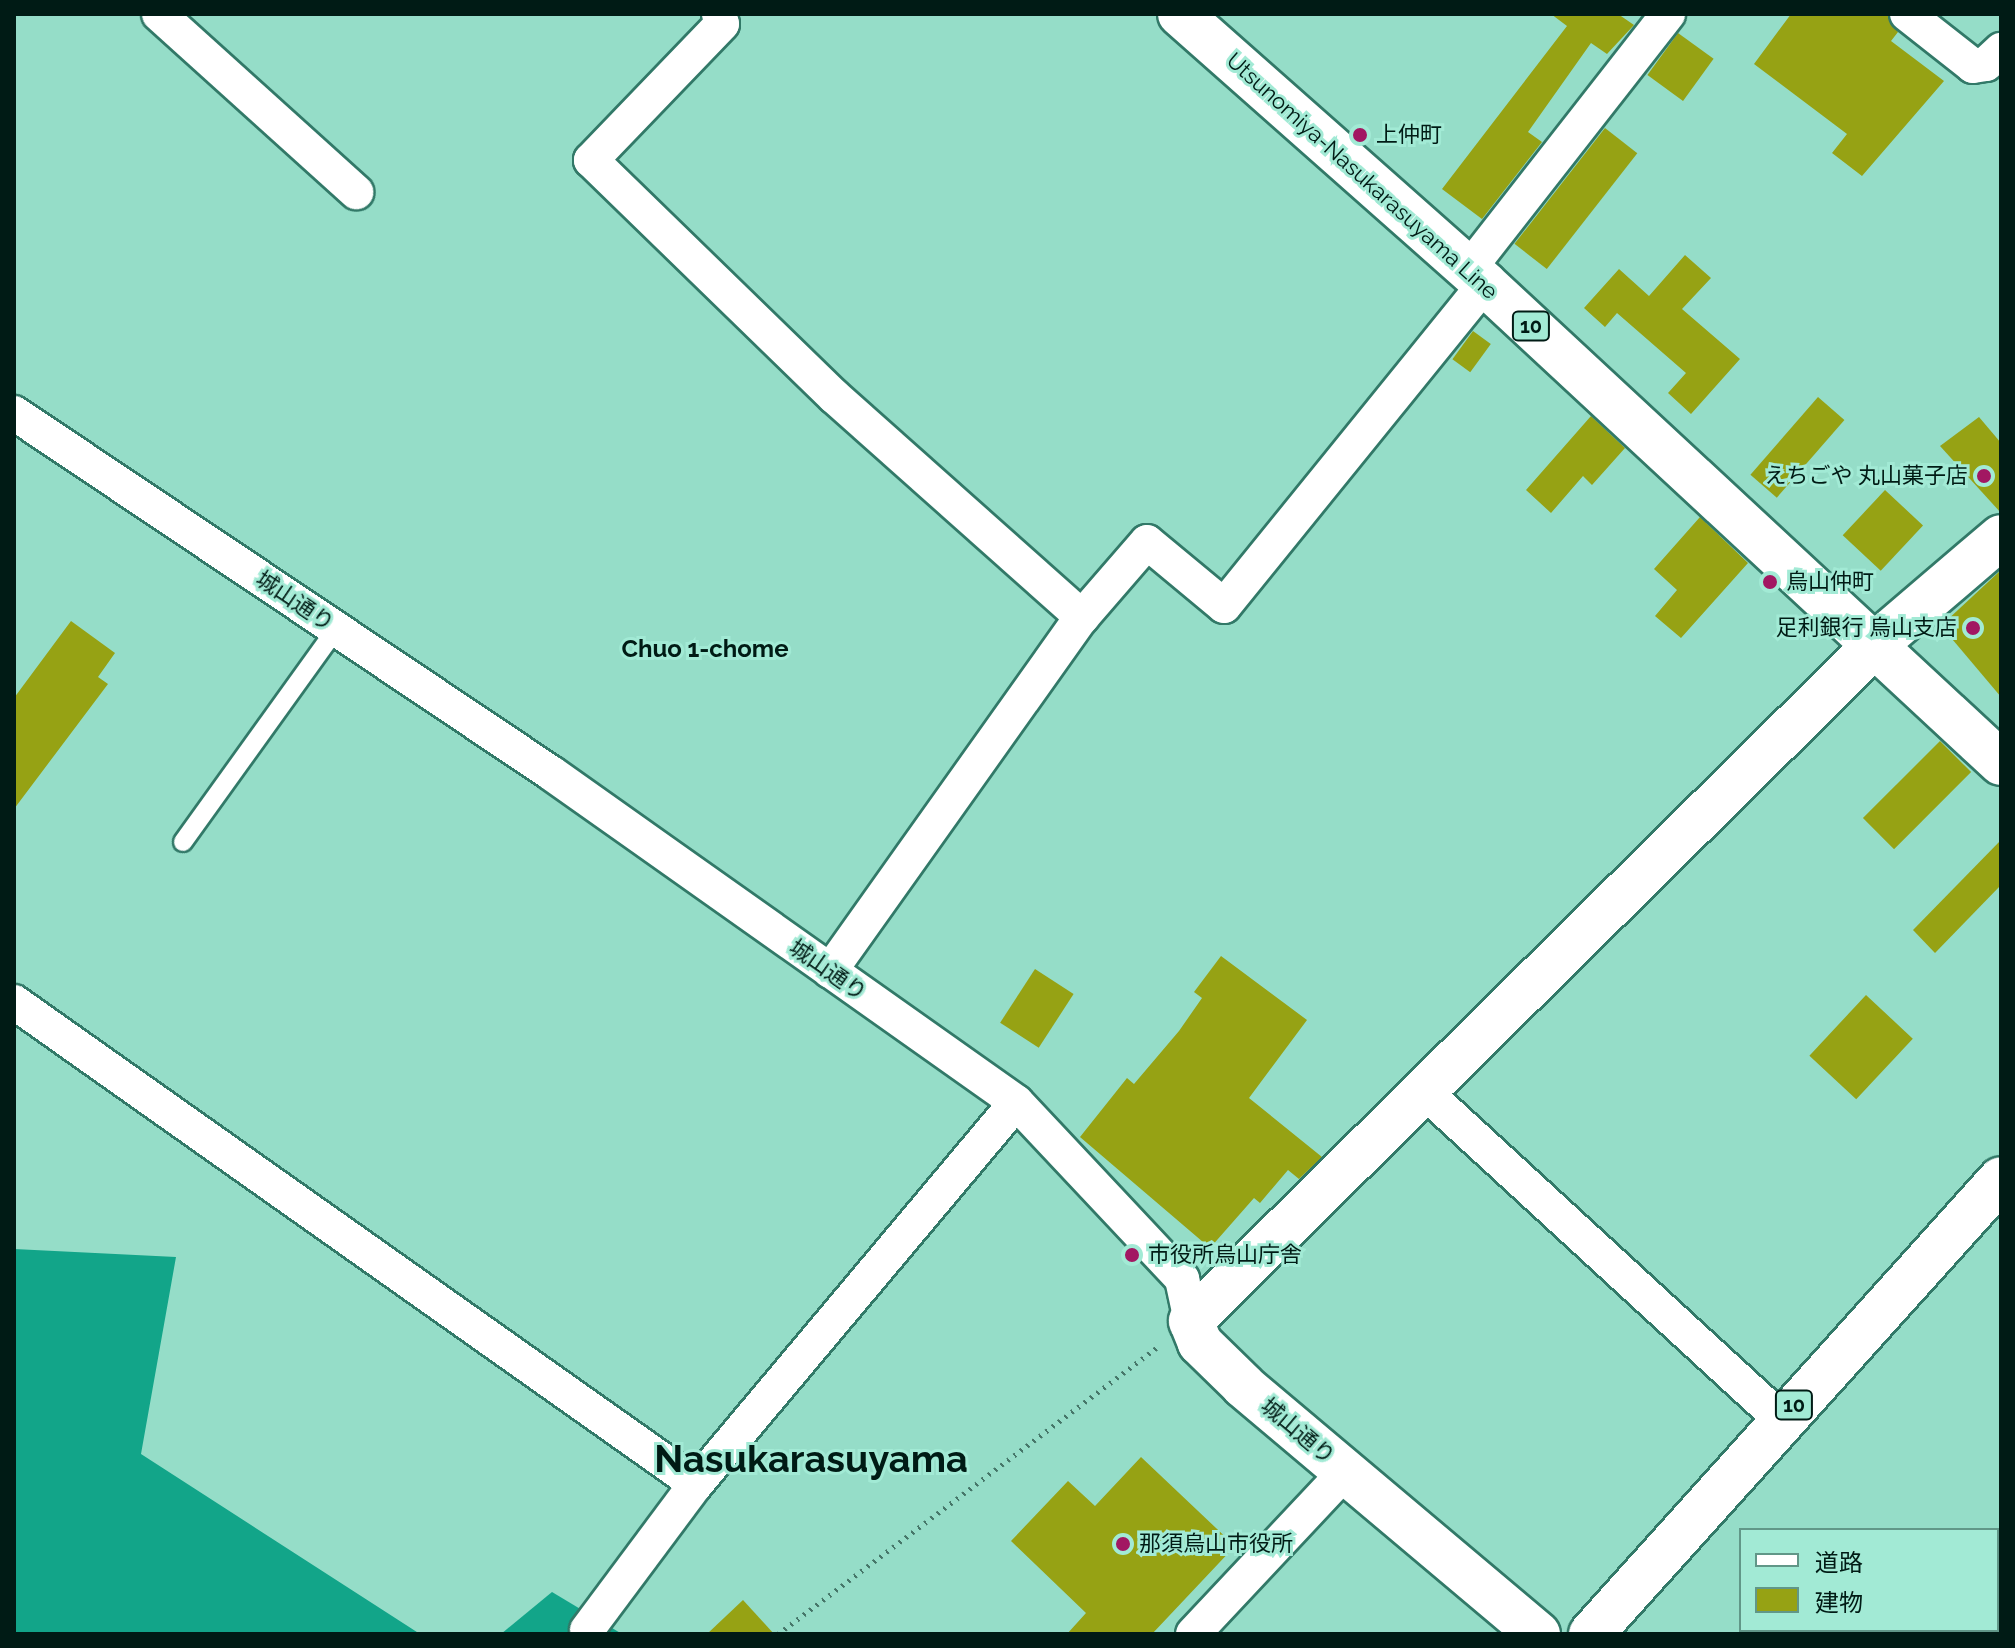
<!DOCTYPE html>
<html>
<head>
<meta charset="utf-8">
<style>
	body { margin:0 }
	#map { position:relative; width:2015px; height:1648px; overflow:hidden; background:#95ddc8; font-family:Raleway,"Noto Sans JP",sans-serif }
	div>[style] { position:absolute }
	.forest>* { inset:0; background:#12a589 }
	.building>* { inset:0; background:#96a214; transform-origin:0 0 }
	.path>* { height:5px; margin-top:-2.5px; transform-origin:0; background:repeating-linear-gradient(90deg,#467669 0 2px,transparent 0 8px) }
	.roads { filter:drop-shadow(2px 0 #327968) drop-shadow(-2px 0 #327968) drop-shadow(0 2px #327968) drop-shadow(0 -2px #327968) }
	.lane>* { height:18px; margin:-9px; padding:0 9px; transform-origin:9px; border-radius:9px; background:#fff }
	.street>* { height:34px; margin:-17px; padding:0 17px; transform-origin:17px; border-radius:17px; background:#fff }
	.secondary>* { height:44px; margin:-22px; padding:0 22px; transform-origin:22px; border-radius:22px; background:#fff }
	.primary>* { height:44px; margin:-22px; padding:0 22px; transform-origin:22px; border-radius:22px; background:#fff }
	.dots>* { width:22px; height:22px; translate:-50% -50%; box-sizing:border-box; border:4px solid #a2ead5; border-radius:50% }
	span { translate:-50% -50%; white-space:nowrap; text-align:center; line-height:1.15; -webkit-text-stroke:6px #a2ead5; paint-order:stroke }
	.shield-label span { padding:2px 6px; background:#a2ead5; border:2px solid; border-radius:6px; -webkit-text-stroke-width:0 }
	.shield-label { font-size:20px; color:#001b15; font-weight:700 }
	.poi-label { font-size:22px; color:#001b15 }
	.left { translate:0 -50%; text-align:left }
	.right { translate:-100% -50%; text-align:right }
	.street-label { font-size:22px; color:#001b15 }
	.neighbourhood-label { font-size:24px; color:#001b15; font-weight:700 }
	.town-label { font-size:38px; color:#001b15; font-weight:700 }
	.frame { position:absolute; inset:0; border:16px solid #001b15; pointer-events:none }
	.legend { position:absolute; left:1739px; top:1528px; width:260px; height:104px; box-sizing:border-box; background:#a2ead5; border:2px solid #619788; margin:0; padding:10px 14px; list-style:none; font-size:24px; color:#001b15 }
	.legend li { display:flex; align-items:center; gap:16px; height:40px }
	.legend b { width:40px; border:2px solid #619788 }
</style>
</head>
<body>
<div id="map">
	<div class="forest">
		<i style="clip-path:polygon(14px 1249px,176px 1257px,141px 1454px,420px 1634px,14px 1634px)"></i>
		<i style="clip-path:polygon(552px 1592px,622px 1634px,501px 1634px)"></i>
	</div>
	<div class="building">
		<i style="clip-path:polygon(1551px 14px,1618px 14px,1634px 25px,1607px 54px,1591px 43px,1528px 132px,1542px 142px,1482px 219px,1442px 189px,1567px 26px)"></i>
		<i style="clip-path:polygon(1791px 14px,1887px 14px,1898px 32px,1891px 41px,1944px 81px,1862px 176px,1832px 153px,1847px 134px,1754px 64px)"></i>
		<i style="left:1678px;top:33px;width:44px;height:52px;rotate:36deg"></i>
		<i style="left:1605px;top:128px;width:41px;height:147px;rotate:38deg"></i>
		<i style="clip-path:polygon(1685px 255px,1711px 278px,1682px 309px,1740px 359px,1691px 414px,1668px 393px,1686px 373px,1617px 313px,1605px 327px,1584px 308px,1619px 269px,1649px 296px)"></i>
		<i style="left:1473px;top:331px;width:22px;height:35px;rotate:36deg"></i>
		<i style="left:1818px;top:397px;width:35px;height:103px;rotate:41deg"></i>
		<i style="clip-path:polygon(1591px 416px,1625px 448px,1592px 485px,1583px 476px,1551px 513px,1526px 490px)"></i>
		<i style="clip-path:polygon(1979px 417px,2001px 443px,2001px 513px,1940px 446px)"></i>
		<i style="left:1885px;top:490px;width:52px;height:62px;rotate:43deg"></i>
		<i style="clip-path:polygon(1700px 517px,1748px 563px,1681px 638px,1655px 616px,1677px 590px,1654px 569px)"></i>
		<i style="clip-path:polygon(2001px 570px,2001px 697px,1947px 633px,1945px 622px)"></i>
		<i style="clip-path:polygon(71px 621px,115px 653px,98px 677px,108px 684px,14px 809px,14px 698px)"></i>
		<i style="left:1940px;top:741px;width:44px;height:109px;rotate:45deg"></i>
		<i style="clip-path:polygon(2001px 840px,2001px 885px,1935px 953px,1913px 930px)"></i>
		<i style="clip-path:polygon(1221px 956px,1307px 1020px,1249px 1098px,1322px 1157px,1299px 1179px,1288px 1170px,1260px 1203px,1254px 1198px,1210px 1248px,1080px 1137px,1127px 1078px,1134px 1084px,1179px 1031px,1202px 998px,1194px 992px)"></i>
		<i style="left:1035px;top:969px;width:46px;height:64px;rotate:33deg"></i>
		<i style="left:1866px;top:995px;width:64px;height:83px;rotate:43deg"></i>
		<i style="clip-path:polygon(1141px 1457px,1235px 1546px,1152px 1634px,1067px 1634px,1086px 1613px,1011px 1541px,1068px 1481px,1095px 1506px)"></i>
		<i style="clip-path:polygon(743px 1600px,774px 1634px,707px 1634px)"></i>
	</div>
	<div class="path">
		<i style="left:778px;top:1634px;width:478px;rotate:-37.1deg"></i>
	</div>
	<div class="roads">
		<div class="lane">
			<i style="left:183px;top:842px;width:262px;rotate:-54.3deg"></i>
		</div>
		<div class="street">
			<i style="left:159px;top:14px;width:266px;rotate:42.1deg"></i>
			<i style="left:719px;top:14px;width:10px;rotate:73deg"></i>
			<i style="left:722px;top:24px;width:189px;rotate:133.9deg"></i>
			<i style="left:591px;top:160px;width:340px;rotate:44.2deg"></i>
			<i style="left:835px;top:397px;width:331px;rotate:41.7deg"></i>
			<i style="left:1907px;top:14px;width:84px;rotate:38.2deg"></i>
			<i style="left:1973px;top:66px;width:13px;rotate:-9deg"></i>
			<i style="left:1986px;top:64px;width:21px;rotate:-43deg"></i>
			<i style="left:1468px;top:270px;width:325px;rotate:-52deg"></i>
			<i style="left:14px;top:413px;width:647px;rotate:33.84deg"></i>
			<i style="left:551px;top:773px;width:570px;rotate:35.28deg"></i>
			<i style="left:1016px;top:1102px;width:243px;rotate:46.8deg"></i>
			<i style="left:1182px;top:1279px;width:43px;rotate:77.9deg"></i>
			<i style="left:830px;top:971px;width:435px;rotate:-54.6deg"></i>
			<i style="left:1082px;top:617px;width:99px;rotate:-49.1deg"></i>
			<i style="left:1147px;top:542px;width:100px;rotate:39.7deg"></i>
			<i style="left:1224px;top:606px;width:414px;rotate:-51deg"></i>
			<i style="left:14px;top:1002px;width:835px;rotate:35.25deg"></i>
			<i style="left:1425px;top:1092px;width:483px;rotate:42.6deg"></i>
			<i style="left:587px;top:1630px;width:182px;rotate:-53.3deg"></i>
			<i style="left:696px;top:1484px;width:498px;rotate:-50deg"></i>
			<i style="left:1193px;top:1634px;width:224px;rotate:-46.8deg"></i>
		</div>
		<div class="secondary">
			<i style="left:1538px;top:1634px;width:385px;rotate:-139.9deg"></i>
			<i style="left:1244px;top:1386px;width:62px;rotate:-135.7deg"></i>
			<i style="left:1200px;top:1343px;width:24px;rotate:-112deg"></i>
			<i style="left:1191px;top:1321px;width:965px;rotate:-44.66deg"></i>
			<i style="left:1877px;top:643px;width:163px;rotate:-40.5deg"></i>
		</div>
		<div class="primary">
			<i style="left:1180px;top:14px;width:407px;rotate:41.5deg"></i>
			<i style="left:1485px;top:284px;width:704px;rotate:42.87deg"></i>
			<i style="left:1591px;top:1634px;width:612px;rotate:-47.98deg"></i>
		</div>
	</div>
	<div class="dots">
		<i style="left:1360px;top:135px;background:#a21762"></i>
		<i style="left:1984px;top:476px;background:#a21762"></i>
		<i style="left:1770px;top:582px;background:#a21762"></i>
		<i style="left:1973px;top:628px;background:#a21762"></i>
		<i style="left:1132px;top:1255px;background:#a21762"></i>
		<i style="left:1123px;top:1544px;background:#a21762"></i>
	</div>
	<div class="shield-label">
		<span style="left:1531px;top:326px">10</span>
		<span style="left:1794px;top:1405px">10</span>
	</div>
	<div class="poi-label">
		<span class="left" style="left:1376px;top:135px">上仲町</span>
		<span class="right" style="left:1968px;top:476px">えちごや 丸山菓子店</span>
		<span class="left" style="left:1786px;top:582px">烏山仲町</span>
		<span class="right" style="left:1957px;top:628px">足利銀行 烏山支店</span>
		<span class="left" style="left:1148px;top:1255px">市役所烏山庁舎</span>
		<span class="left" style="left:1139px;top:1544px">那須烏山市役所</span>
	</div>
	<div class="street-label">
		<span style="left:1362px;top:176px;rotate:42deg">Utsunomiya-Nasukarasuyama Line</span>
		<span style="left:295px;top:601px;rotate:34deg">城山通り</span>
		<span style="left:828px;top:970px;rotate:35deg">城山通り</span>
		<span style="left:1298px;top:1431px;rotate:40deg">城山通り</span>
	</div>
	<div class="neighbourhood-label">
		<span style="left:705px;top:649px">Chuo 1-chome</span>
	</div>
	<div class="town-label">
		<span style="left:811px;top:1459px">Nasukarasuyama</span>
	</div>
	<div class="frame"></div>
	<ul class="legend">
	<li><b style="height:10px;background:#fff"></b>道路</li>
	<li><b style="height:22px;background:#96a214"></b>建物</li>
	</ul>
</div>
</body>
</html>
